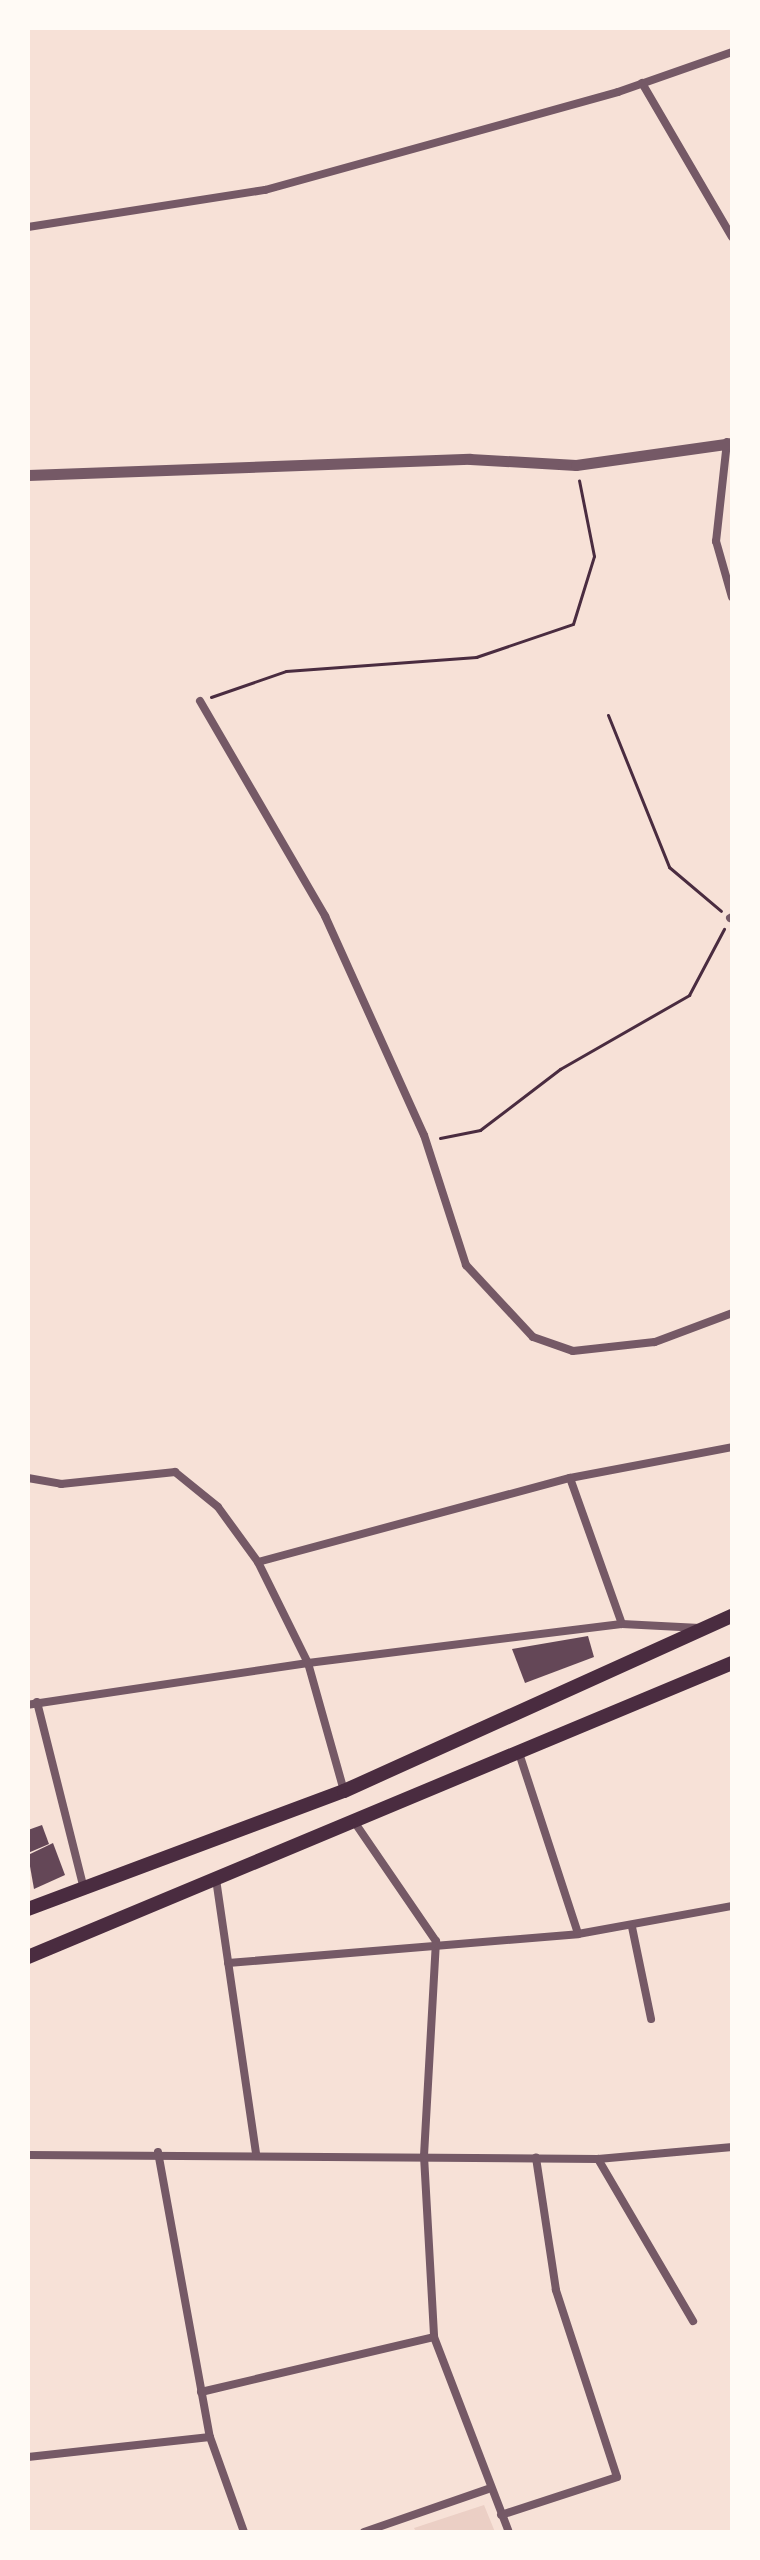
<!DOCTYPE html>
<html>
<head>
<meta charset="utf-8">
<style>
	body { margin:0 }
	#map { position:relative; width:760px; height:2560px; overflow:hidden; background:#f7e1d7; font-family:"Work Sans",sans-serif }
	div>[style] { position:absolute }
	.green>* { inset:0; background:#ebcfc5 }
	.building>* { inset:0; background:#644757 }
	.path>* { height:3px; margin:-1.5px; padding:0 1.5px; transform-origin:1.5px; border-radius:1.5px; background:#4a2c40 }
	.minor>* { height:8px; margin:-4px; padding:0 4px; transform-origin:4px; border-radius:4px; background:#755966 }
	.tertiary>* { height:11px; margin:-5.5px; padding:0 5.5px; transform-origin:5.5px; border-radius:5.5px; background:#755966 }
	.primary>* { height:14px; margin:-7px; padding:0 7px; transform-origin:7px; border-radius:7px; background:#4a2c40 }
	span { translate:-50% -50%; white-space:nowrap; text-align:center; line-height:1.15; -webkit-text-stroke:6px #fffaf5; paint-order:stroke }
	.frame { position:absolute; inset:0; border:30px solid #fffaf5; pointer-events:none }
</style>
</head>
<body>
<div id="map">
	<div class="green">
		<i style="clip-path:polygon(484px 2505px,495px 2532px,416px 2532px,414px 2528px)"></i>
	</div>
	<div class="building">
		<i style="clip-path:polygon(588px 1636px,594px 1657px,525px 1683px,512px 1649px)"></i>
		<i style="clip-path:polygon(42px 1825px,49px 1844px,28px 1853px,28px 1830px)"></i>
		<i style="clip-path:polygon(53px 1843px,65px 1875px,34px 1889px,28px 1855px)"></i>
	</div>
	<div class="path">
		<i style="left:211px;top:697px;width:79px;rotate:-19.1deg"></i>
		<i style="left:286px;top:671px;width:191px;rotate:-4.2deg"></i>
		<i style="left:476px;top:657px;width:102px;rotate:-18.8deg"></i>
		<i style="left:573px;top:624px;width:71px;rotate:-72.8deg"></i>
		<i style="left:594px;top:556px;width:77px;rotate:-101.2deg"></i>
		<i style="left:608px;top:715px;width:164px;rotate:68.1deg"></i>
		<i style="left:669px;top:867px;width:68px;rotate:40.2deg"></i>
		<i style="left:440px;top:1138px;width:41px;rotate:-11.3deg"></i>
		<i style="left:480px;top:1130px;width:101px;rotate:-37.3deg"></i>
		<i style="left:560px;top:1069px;width:149px;rotate:-29.8deg"></i>
		<i style="left:689px;top:995px;width:75px;rotate:-62.1deg"></i>
	</div>
	<div class="minor">
		<i style="left:642px;top:83px;width:178px;rotate:59.7deg"></i>
		<i style="left:28px;top:227px;width:240px;rotate:-8.9deg"></i>
		<i style="left:265px;top:190px;width:366px;rotate:-15.5deg"></i>
		<i style="left:618px;top:92px;width:121px;rotate:-19.3deg"></i>
		<i style="left:727px;top:442px;width:100px;rotate:96.3deg"></i>
		<i style="left:716px;top:541px;width:58px;rotate:74.1deg"></i>
		<i style="left:200px;top:701px;width:249px;rotate:59.8deg"></i>
		<i style="left:325px;top:916px;width:240px;rotate:65.7deg"></i>
		<i style="left:424px;top:1135px;width:137px;rotate:72.1deg"></i>
		<i style="left:466px;top:1265px;width:98px;rotate:47.1deg"></i>
		<i style="left:533px;top:1337px;width:42px;rotate:19.3deg"></i>
		<i style="left:573px;top:1351px;width:82px;rotate:-6.3deg"></i>
		<i style="left:655px;top:1342px;width:82px;rotate:-20.6deg"></i>
		<i style="left:730px;top:918px;width:2px;rotate:-27deg"></i>
		<i style="left:28px;top:1478px;width:34px;rotate:10deg"></i>
		<i style="left:61px;top:1484px;width:115px;rotate:-6deg"></i>
		<i style="left:175px;top:1472px;width:55px;rotate:39.1deg"></i>
		<i style="left:218px;top:1507px;width:68px;rotate:54deg"></i>
		<i style="left:258px;top:1562px;width:113px;rotate:63.7deg"></i>
		<i style="left:308px;top:1663px;width:283px;rotate:171.5deg"></i>
		<i style="left:570px;top:1478px;width:155px;rotate:70.4deg"></i>
		<i style="left:258px;top:1562px;width:323px;rotate:-15.1deg"></i>
		<i style="left:570px;top:1478px;width:165px;rotate:-10.8deg"></i>
		<i style="left:37px;top:1702px;width:189px;rotate:75.9deg"></i>
		<i style="left:519px;top:1753px;width:190px;rotate:71.9deg"></i>
		<i style="left:344px;top:1791px;width:133px;rotate:-105.7deg"></i>
		<i style="left:308px;top:1663px;width:316px;rotate:-7.1deg"></i>
		<i style="left:622px;top:1624px;width:78px;rotate:2.9deg"></i>
		<i style="left:353px;top:1820px;width:147px;rotate:55.6deg"></i>
		<i style="left:436px;top:1941px;width:215px;rotate:93.2deg"></i>
		<i style="left:424px;top:2156px;width:181px;rotate:86.8deg"></i>
		<i style="left:434px;top:2337px;width:209px;rotate:69deg"></i>
		<i style="left:216px;top:1879px;width:277px;rotate:81.7deg"></i>
		<i style="left:632px;top:1927px;width:94px;rotate:78.3deg"></i>
		<i style="left:228px;top:1963px;width:351px;rotate:-4.7deg"></i>
		<i style="left:578px;top:1934px;width:157px;rotate:-10.3deg"></i>
		<i style="left:158px;top:2152px;width:290px;rotate:79.7deg"></i>
		<i style="left:210px;top:2437px;width:101px;rotate:70.3deg"></i>
		<i style="left:28px;top:2155px;width:570px;rotate:0.4deg"></i>
		<i style="left:598px;top:2159px;width:135px;rotate:-5.1deg"></i>
		<i style="left:598px;top:2159px;width:188px;rotate:59.6deg"></i>
		<i style="left:201px;top:2392px;width:239px;rotate:-13.3deg"></i>
		<i style="left:28px;top:2457px;width:183px;rotate:-6.3deg"></i>
		<i style="left:501px;top:2515px;width:122px;rotate:-18.1deg"></i>
		<i style="left:617px;top:2477px;width:197px;rotate:-108.1deg"></i>
		<i style="left:556px;top:2290px;width:134px;rotate:-98.6deg"></i>
		<i style="left:364px;top:2532px;width:131px;rotate:-19.1deg"></i>
	</div>
	<div class="tertiary">
		<i style="left:28px;top:475px;width:442px;rotate:-2.1deg"></i>
		<i style="left:470px;top:459px;width:106px;rotate:3.2deg"></i>
		<i style="left:576px;top:465px;width:158px;rotate:-8deg"></i>
	</div>
	<div class="primary">
		<i style="left:28px;top:1909px;width:337px;rotate:-20.5deg"></i>
		<i style="left:344px;top:1791px;width:426px;rotate:-24.3deg"></i>
		<i style="left:28px;top:1957px;width:763px;rotate:-22.67deg"></i>
	</div>
	<div class="frame"></div>
</div>
</body>
</html>
